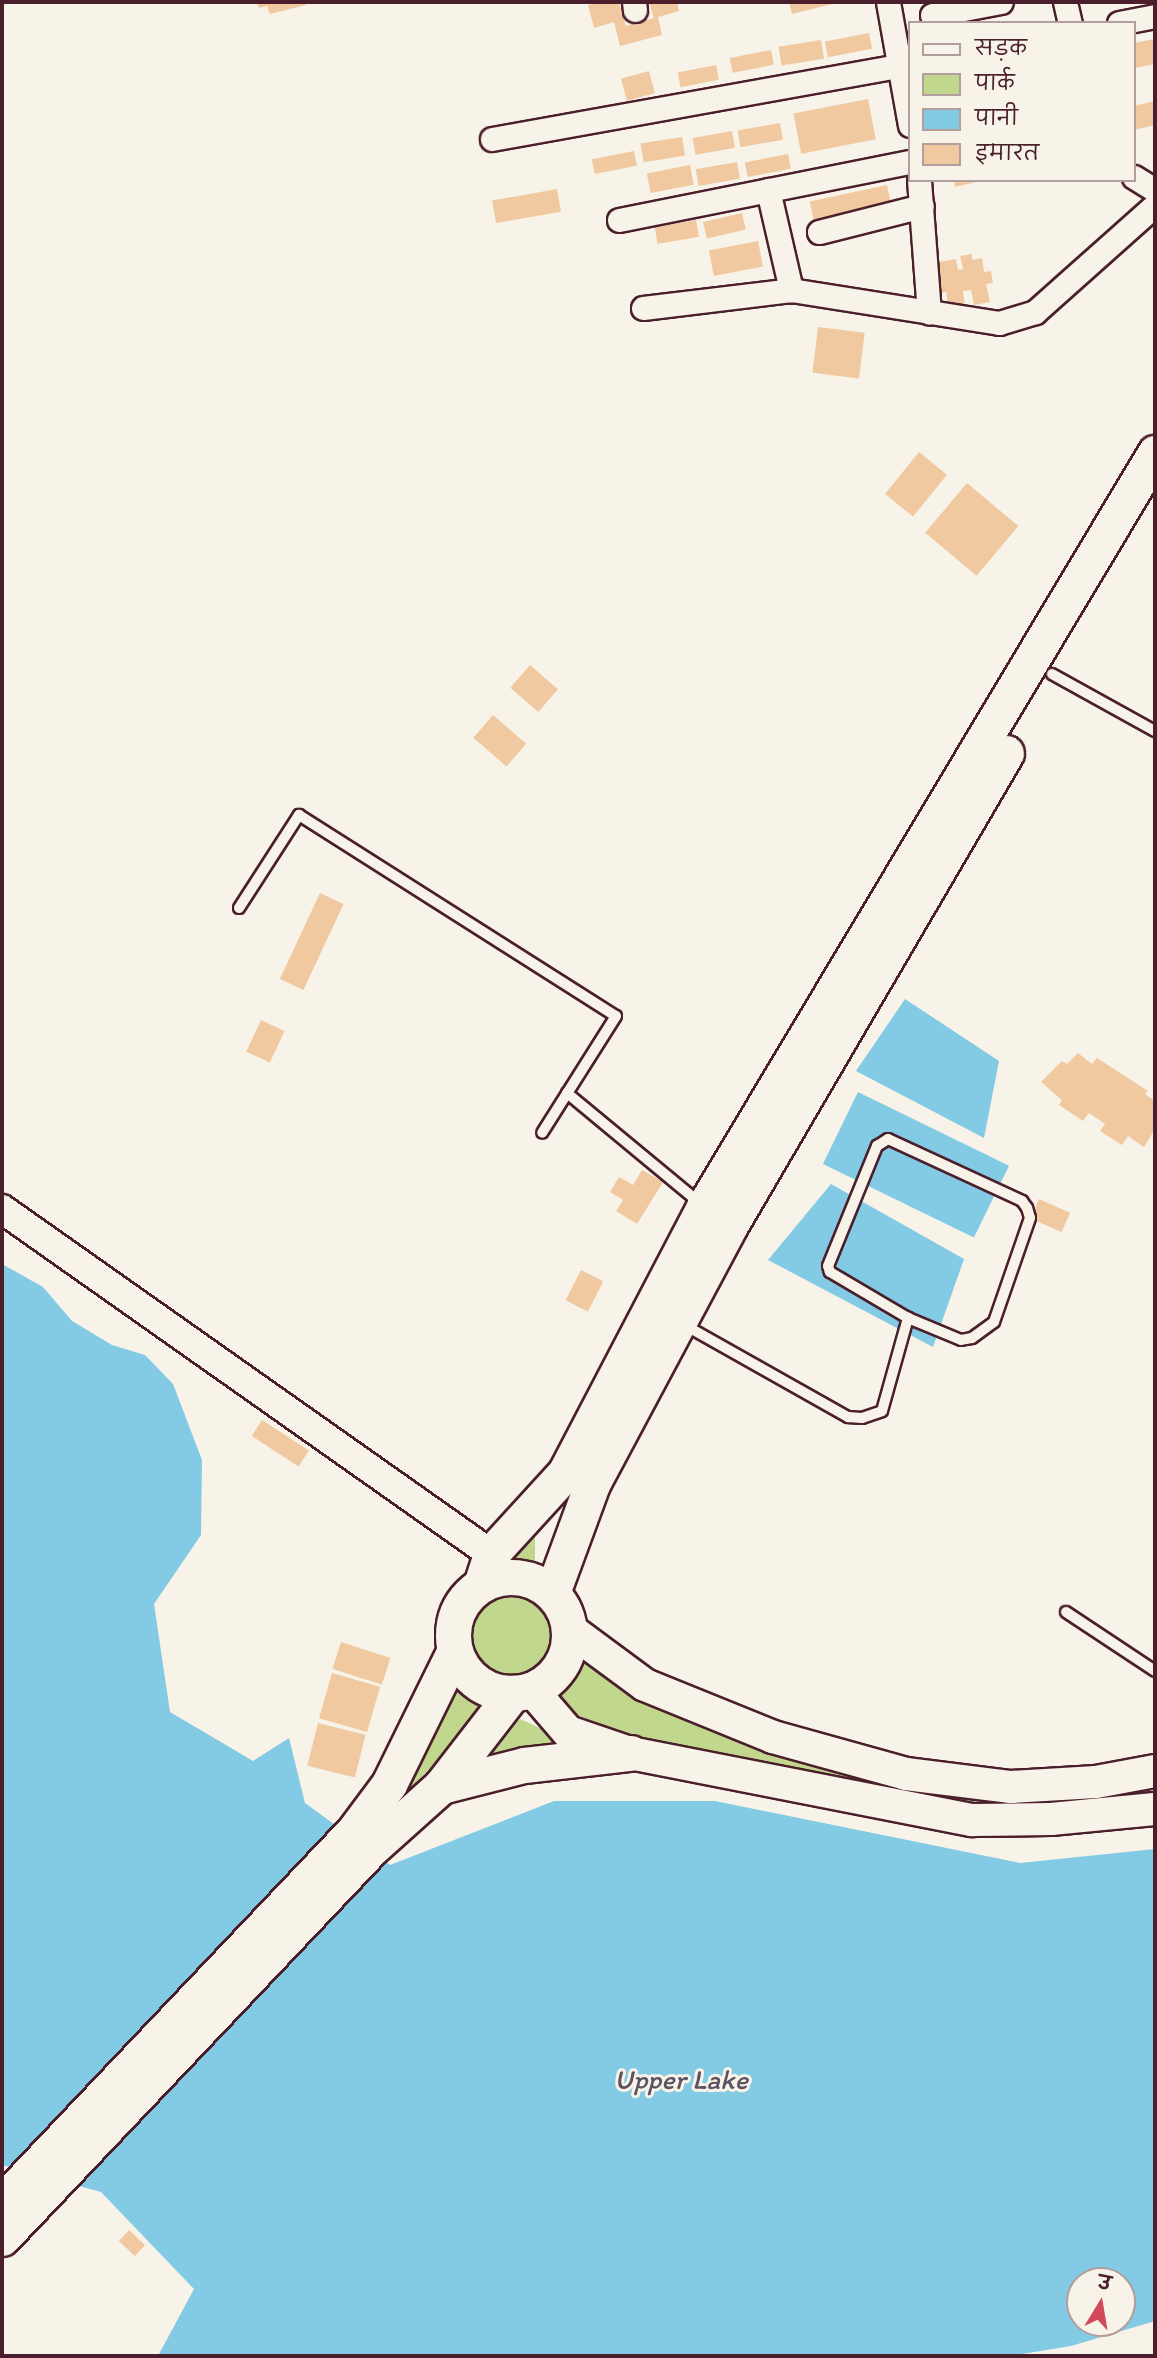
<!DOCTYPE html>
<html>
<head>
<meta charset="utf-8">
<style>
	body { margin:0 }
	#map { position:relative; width:1157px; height:2358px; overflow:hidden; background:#f7f3e8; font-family:Itim,"Playpen Sans Deva",sans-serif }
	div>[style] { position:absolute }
	.green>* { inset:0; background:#c1d78d }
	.round { border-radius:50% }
	.water>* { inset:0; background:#83cae4; transform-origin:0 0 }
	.building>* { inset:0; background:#f1c9a0; transform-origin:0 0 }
	.roads { filter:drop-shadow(2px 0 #4a1f2b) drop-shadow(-2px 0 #4a1f2b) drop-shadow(0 2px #4a1f2b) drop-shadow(0 -2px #4a1f2b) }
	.service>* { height:10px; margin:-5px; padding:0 5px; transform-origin:5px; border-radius:5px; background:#f7f3e8 }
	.minor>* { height:23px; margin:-11.5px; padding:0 11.5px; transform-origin:11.5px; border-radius:11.5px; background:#f7f3e8 }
	.tertiary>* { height:28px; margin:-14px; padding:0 14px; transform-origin:14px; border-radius:14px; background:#f7f3e8 }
	.secondary>* { height:32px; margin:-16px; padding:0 16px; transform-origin:16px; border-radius:16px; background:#f7f3e8 }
	.primary>* { height:35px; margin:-17.5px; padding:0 17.5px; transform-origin:17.5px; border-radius:17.5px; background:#f7f3e8 }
	.primary>.ring { margin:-17.5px; padding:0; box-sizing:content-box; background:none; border:35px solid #f7f3e8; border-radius:50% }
	span { translate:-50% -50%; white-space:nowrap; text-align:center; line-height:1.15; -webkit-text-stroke:6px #f7f3e8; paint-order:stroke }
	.water-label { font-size:28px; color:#5b5262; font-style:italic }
	.frame { position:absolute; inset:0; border:4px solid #4a1f2b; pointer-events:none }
	.legend { position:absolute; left:908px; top:21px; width:228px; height:161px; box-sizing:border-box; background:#f7f3e8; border:2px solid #b29e9c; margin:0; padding:9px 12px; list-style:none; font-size:21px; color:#4a1f2b }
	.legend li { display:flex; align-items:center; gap:14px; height:35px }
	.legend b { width:35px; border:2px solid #b29e9c }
	.north { position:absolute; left:1066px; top:2267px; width:70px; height:70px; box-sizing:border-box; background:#f7f3e8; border:2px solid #b29e9c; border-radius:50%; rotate:11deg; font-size:19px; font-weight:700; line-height:28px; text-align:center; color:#4a1f2b }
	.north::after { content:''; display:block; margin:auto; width:24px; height:32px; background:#d1495b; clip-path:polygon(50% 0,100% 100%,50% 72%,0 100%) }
</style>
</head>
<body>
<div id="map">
	<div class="green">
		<i style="clip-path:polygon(535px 1519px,535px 1571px,516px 1569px,501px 1558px)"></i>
		<i class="round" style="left:472px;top:1597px;width:82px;height:82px"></i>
		<i style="clip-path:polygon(580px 1656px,989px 1794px,987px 1809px,737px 1762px,621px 1732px,541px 1701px)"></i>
		<i style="clip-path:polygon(454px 1676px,493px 1705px,374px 1824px)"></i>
		<i style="clip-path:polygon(520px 1719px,551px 1733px,579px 1743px,536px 1746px,474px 1758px)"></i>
	</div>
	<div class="water">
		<i style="clip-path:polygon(905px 999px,999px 1061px,984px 1138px,856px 1071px)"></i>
		<i style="left:858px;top:1092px;width:168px;height:80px;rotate:26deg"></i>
		<i style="clip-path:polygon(831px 1184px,964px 1259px,933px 1347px,768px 1260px)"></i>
		<i style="clip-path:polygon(evenodd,2px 1264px,43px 1287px,72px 1321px,112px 1345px,145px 1355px,173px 1384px,202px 1460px,201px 1535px,154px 1604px,170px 1712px,253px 1761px,289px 1738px,305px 1803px,390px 1865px,554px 1801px,715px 1801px,1020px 1863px,1155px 1849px,1155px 2321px,1071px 2346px,1010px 2356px,158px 2356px,194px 2289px,101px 2192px,2px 2165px,2px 1264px,1080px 2281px,1122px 2281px,1122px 2323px,1080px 2323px,1080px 2281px)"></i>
	</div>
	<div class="building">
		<i style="clip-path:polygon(257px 2px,305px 2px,306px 5px,270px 14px,267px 6px,259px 8px)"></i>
		<i style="clip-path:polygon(601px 2px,619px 2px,626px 26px,654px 18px,649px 2px,677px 2px,679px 11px,658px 17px,662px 35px,620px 46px,614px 22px,594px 28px,588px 5px)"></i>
		<i style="clip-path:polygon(789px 2px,836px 2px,836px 3px,792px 14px)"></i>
		<i style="left:869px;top:33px;width:16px;height:45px;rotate:79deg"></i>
		<i style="clip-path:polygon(1155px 39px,1155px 64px,1134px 68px,1134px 43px)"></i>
		<i style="left:821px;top:40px;width:19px;height:43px;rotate:81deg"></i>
		<i style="left:771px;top:50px;width:15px;height:42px;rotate:79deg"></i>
		<i style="left:716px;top:65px;width:15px;height:39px;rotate:79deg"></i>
		<i style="left:649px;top:71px;width:23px;height:29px;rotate:75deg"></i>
		<i style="left:868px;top:99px;width:41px;height:76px;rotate:79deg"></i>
		<i style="clip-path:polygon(1155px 101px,1155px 125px,1134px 130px,1134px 106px)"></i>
		<i style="left:780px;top:123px;width:17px;height:43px;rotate:80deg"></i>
		<i style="left:732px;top:131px;width:17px;height:40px;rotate:80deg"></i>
		<i style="left:682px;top:137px;width:19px;height:42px;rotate:81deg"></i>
		<i style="left:634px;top:151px;width:15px;height:43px;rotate:79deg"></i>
		<i style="left:788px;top:154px;width:15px;height:44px;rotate:79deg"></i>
		<i style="left:737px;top:162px;width:17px;height:42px;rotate:80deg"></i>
		<i style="left:690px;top:165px;width:20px;height:44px;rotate:79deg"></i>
		<i style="clip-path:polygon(954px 180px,981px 180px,981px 181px,955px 187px)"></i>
		<i style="left:887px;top:185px;width:19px;height:79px;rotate:78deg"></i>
		<i style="left:557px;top:189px;width:23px;height:66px;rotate:80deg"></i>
		<i style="left:742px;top:213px;width:17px;height:40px;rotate:77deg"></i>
		<i style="left:696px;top:220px;width:17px;height:42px;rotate:80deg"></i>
		<i style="left:758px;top:241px;width:26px;height:50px;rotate:79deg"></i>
		<i style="clip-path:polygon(972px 254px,972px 260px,982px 258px,984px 272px,991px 271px,993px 283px,986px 284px,990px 302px,974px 305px,971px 290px,963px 291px,965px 307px,949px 309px,946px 292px,941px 293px,939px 262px,956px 259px,958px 270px,963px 269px,960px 256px)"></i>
		<i style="left:818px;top:327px;width:47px;height:46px;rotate:7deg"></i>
		<i style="left:919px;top:452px;width:36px;height:54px;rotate:39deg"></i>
		<i style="left:967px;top:483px;width:67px;height:65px;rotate:40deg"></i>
		<i style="left:530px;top:665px;width:37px;height:30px;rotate:41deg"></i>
		<i style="left:493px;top:715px;width:44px;height:30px;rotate:41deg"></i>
		<i style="left:320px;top:893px;width:26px;height:95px;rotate:25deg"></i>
		<i style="left:261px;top:1020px;width:26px;height:35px;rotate:25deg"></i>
		<i style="clip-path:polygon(1078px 1053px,1092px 1064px,1097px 1058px,1148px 1091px,1145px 1094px,1155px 1101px,1155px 1129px,1144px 1147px,1128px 1136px,1122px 1145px,1100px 1131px,1105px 1124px,1089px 1113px,1083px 1121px,1059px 1105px,1062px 1100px,1041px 1082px,1062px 1061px,1067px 1064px)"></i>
		<i style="clip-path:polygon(642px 1170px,663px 1182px,637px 1224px,616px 1211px,623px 1200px,610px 1192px,619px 1177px,633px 1185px)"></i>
		<i style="left:1039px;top:1199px;width:34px;height:21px;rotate:24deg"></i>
		<i style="left:581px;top:1270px;width:25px;height:34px;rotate:27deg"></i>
		<i style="left:262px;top:1420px;width:56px;height:19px;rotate:33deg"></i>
		<i style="left:341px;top:1642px;width:52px;height:28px;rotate:18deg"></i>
		<i style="left:332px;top:1673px;width:50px;height:47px;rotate:16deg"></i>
		<i style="left:318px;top:1723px;width:49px;height:44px;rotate:14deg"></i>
		<i style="left:129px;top:2230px;width:22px;height:15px;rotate:43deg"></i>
	</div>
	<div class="roads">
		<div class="service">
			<i style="left:1052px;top:674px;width:118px;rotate:29deg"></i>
			<i style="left:239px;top:908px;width:111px;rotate:-57.2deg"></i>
			<i style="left:299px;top:815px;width:375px;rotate:32.4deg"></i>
			<i style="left:616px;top:1016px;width:138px;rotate:122.3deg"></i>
			<i style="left:567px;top:1093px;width:173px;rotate:39.6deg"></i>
			<i style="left:888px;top:1139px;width:148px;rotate:24.8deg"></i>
			<i style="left:1022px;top:1201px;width:9px;rotate:54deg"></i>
			<i style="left:1027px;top:1208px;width:10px;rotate:73deg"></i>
			<i style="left:1030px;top:1218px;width:110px;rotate:109.1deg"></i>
			<i style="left:994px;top:1322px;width:27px;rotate:144deg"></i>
			<i style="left:972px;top:1338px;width:11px;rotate:170deg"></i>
			<i style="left:961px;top:1340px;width:57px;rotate:-157.5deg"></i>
			<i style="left:908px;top:1318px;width:91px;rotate:-149.5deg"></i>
			<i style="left:830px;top:1272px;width:6px;rotate:-108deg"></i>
			<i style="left:828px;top:1266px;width:130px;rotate:-67.8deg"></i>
			<i style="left:877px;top:1146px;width:13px;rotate:-32deg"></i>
			<i style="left:681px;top:1323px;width:192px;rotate:29.4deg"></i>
			<i style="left:848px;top:1417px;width:14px;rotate:4deg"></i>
			<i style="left:862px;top:1418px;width:21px;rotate:-19deg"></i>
			<i style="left:882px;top:1411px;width:97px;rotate:-74.4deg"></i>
			<i style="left:1066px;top:1612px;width:107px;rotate:33.5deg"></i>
		</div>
		<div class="minor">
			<i style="left:634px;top:2px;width:8px;rotate:83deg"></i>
			<i style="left:888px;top:2px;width:125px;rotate:79.9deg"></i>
			<i style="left:1065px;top:2px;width:22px;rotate:77deg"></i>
			<i style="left:932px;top:15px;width:70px;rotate:-10.7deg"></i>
			<i style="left:1119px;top:23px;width:37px;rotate:-11deg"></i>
			<i style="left:492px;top:139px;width:425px;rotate:-10.2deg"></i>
			<i style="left:1134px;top:177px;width:25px;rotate:32deg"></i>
			<i style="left:919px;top:180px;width:133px;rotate:85.7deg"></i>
			<i style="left:768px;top:190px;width:103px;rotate:77deg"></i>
			<i style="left:619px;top:220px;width:297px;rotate:-11.3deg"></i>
			<i style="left:819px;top:232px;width:106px;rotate:-14.2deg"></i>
			<i style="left:643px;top:308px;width:149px;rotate:-6.9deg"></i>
			<i style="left:791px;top:290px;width:211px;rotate:9deg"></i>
			<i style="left:999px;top:323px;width:38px;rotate:-17deg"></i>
			<i style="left:1035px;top:312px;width:161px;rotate:-41.7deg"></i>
		</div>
		<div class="tertiary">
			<i style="left:2px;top:1209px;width:598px;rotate:35.2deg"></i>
		</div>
		<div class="secondary">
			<i style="left:569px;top:1629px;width:94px;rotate:36.4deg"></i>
			<i style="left:645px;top:1685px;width:138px;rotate:22.1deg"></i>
			<i style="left:773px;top:1737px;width:138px;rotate:15.5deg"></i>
			<i style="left:906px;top:1774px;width:106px;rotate:7.1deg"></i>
			<i style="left:1011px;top:1787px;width:85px;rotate:-3.4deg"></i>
			<i style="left:1096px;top:1782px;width:60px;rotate:-10.6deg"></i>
			<i style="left:531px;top:1689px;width:57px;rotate:49.3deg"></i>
			<i style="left:568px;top:1732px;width:65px;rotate:18.7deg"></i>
			<i style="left:630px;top:1753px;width:349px;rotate:11.1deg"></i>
			<i style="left:972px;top:1820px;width:79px;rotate:-0.7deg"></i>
			<i style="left:1051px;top:1819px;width:104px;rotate:-5.5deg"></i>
		</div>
		<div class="primary">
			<i class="ring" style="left:453px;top:1577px;width:81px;height:81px"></i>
			<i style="left:481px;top:1585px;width:33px;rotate:-72deg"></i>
			<i style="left:491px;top:1554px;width:110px;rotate:-47.6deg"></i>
			<i style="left:565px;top:1473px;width:300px;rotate:-62.4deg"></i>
			<i style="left:704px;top:1207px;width:879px;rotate:-59.11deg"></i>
			<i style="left:552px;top:1593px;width:116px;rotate:-69.8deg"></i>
			<i style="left:592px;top:1484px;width:291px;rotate:-61.9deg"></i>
			<i style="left:729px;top:1227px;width:549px;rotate:-59.7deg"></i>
			<i style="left:441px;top:1786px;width:86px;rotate:-14.2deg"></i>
			<i style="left:524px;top:1765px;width:107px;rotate:-6.5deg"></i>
			<i style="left:2px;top:2202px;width:511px;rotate:-46.51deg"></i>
			<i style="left:354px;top:1831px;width:59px;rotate:-53.3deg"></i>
			<i style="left:389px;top:1784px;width:149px;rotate:-63.8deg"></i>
			<i style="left:2px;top:2238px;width:538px;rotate:-46.51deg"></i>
			<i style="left:372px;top:1848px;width:93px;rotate:-41.9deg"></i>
			<i style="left:441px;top:1786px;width:118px;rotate:-52.3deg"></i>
		</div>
	</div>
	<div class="water-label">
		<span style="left:681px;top:2079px">Upper Lake</span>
	</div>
	<div class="frame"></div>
	<ul class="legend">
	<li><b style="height:9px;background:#f7f3e8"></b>सड़क</li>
	<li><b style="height:19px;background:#c1d78d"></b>पार्क</li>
	<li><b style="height:19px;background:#83cae4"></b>पानी</li>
	<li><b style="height:19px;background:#f1c9a0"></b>इमारत</li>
	</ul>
	<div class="north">उ</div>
</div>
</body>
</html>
